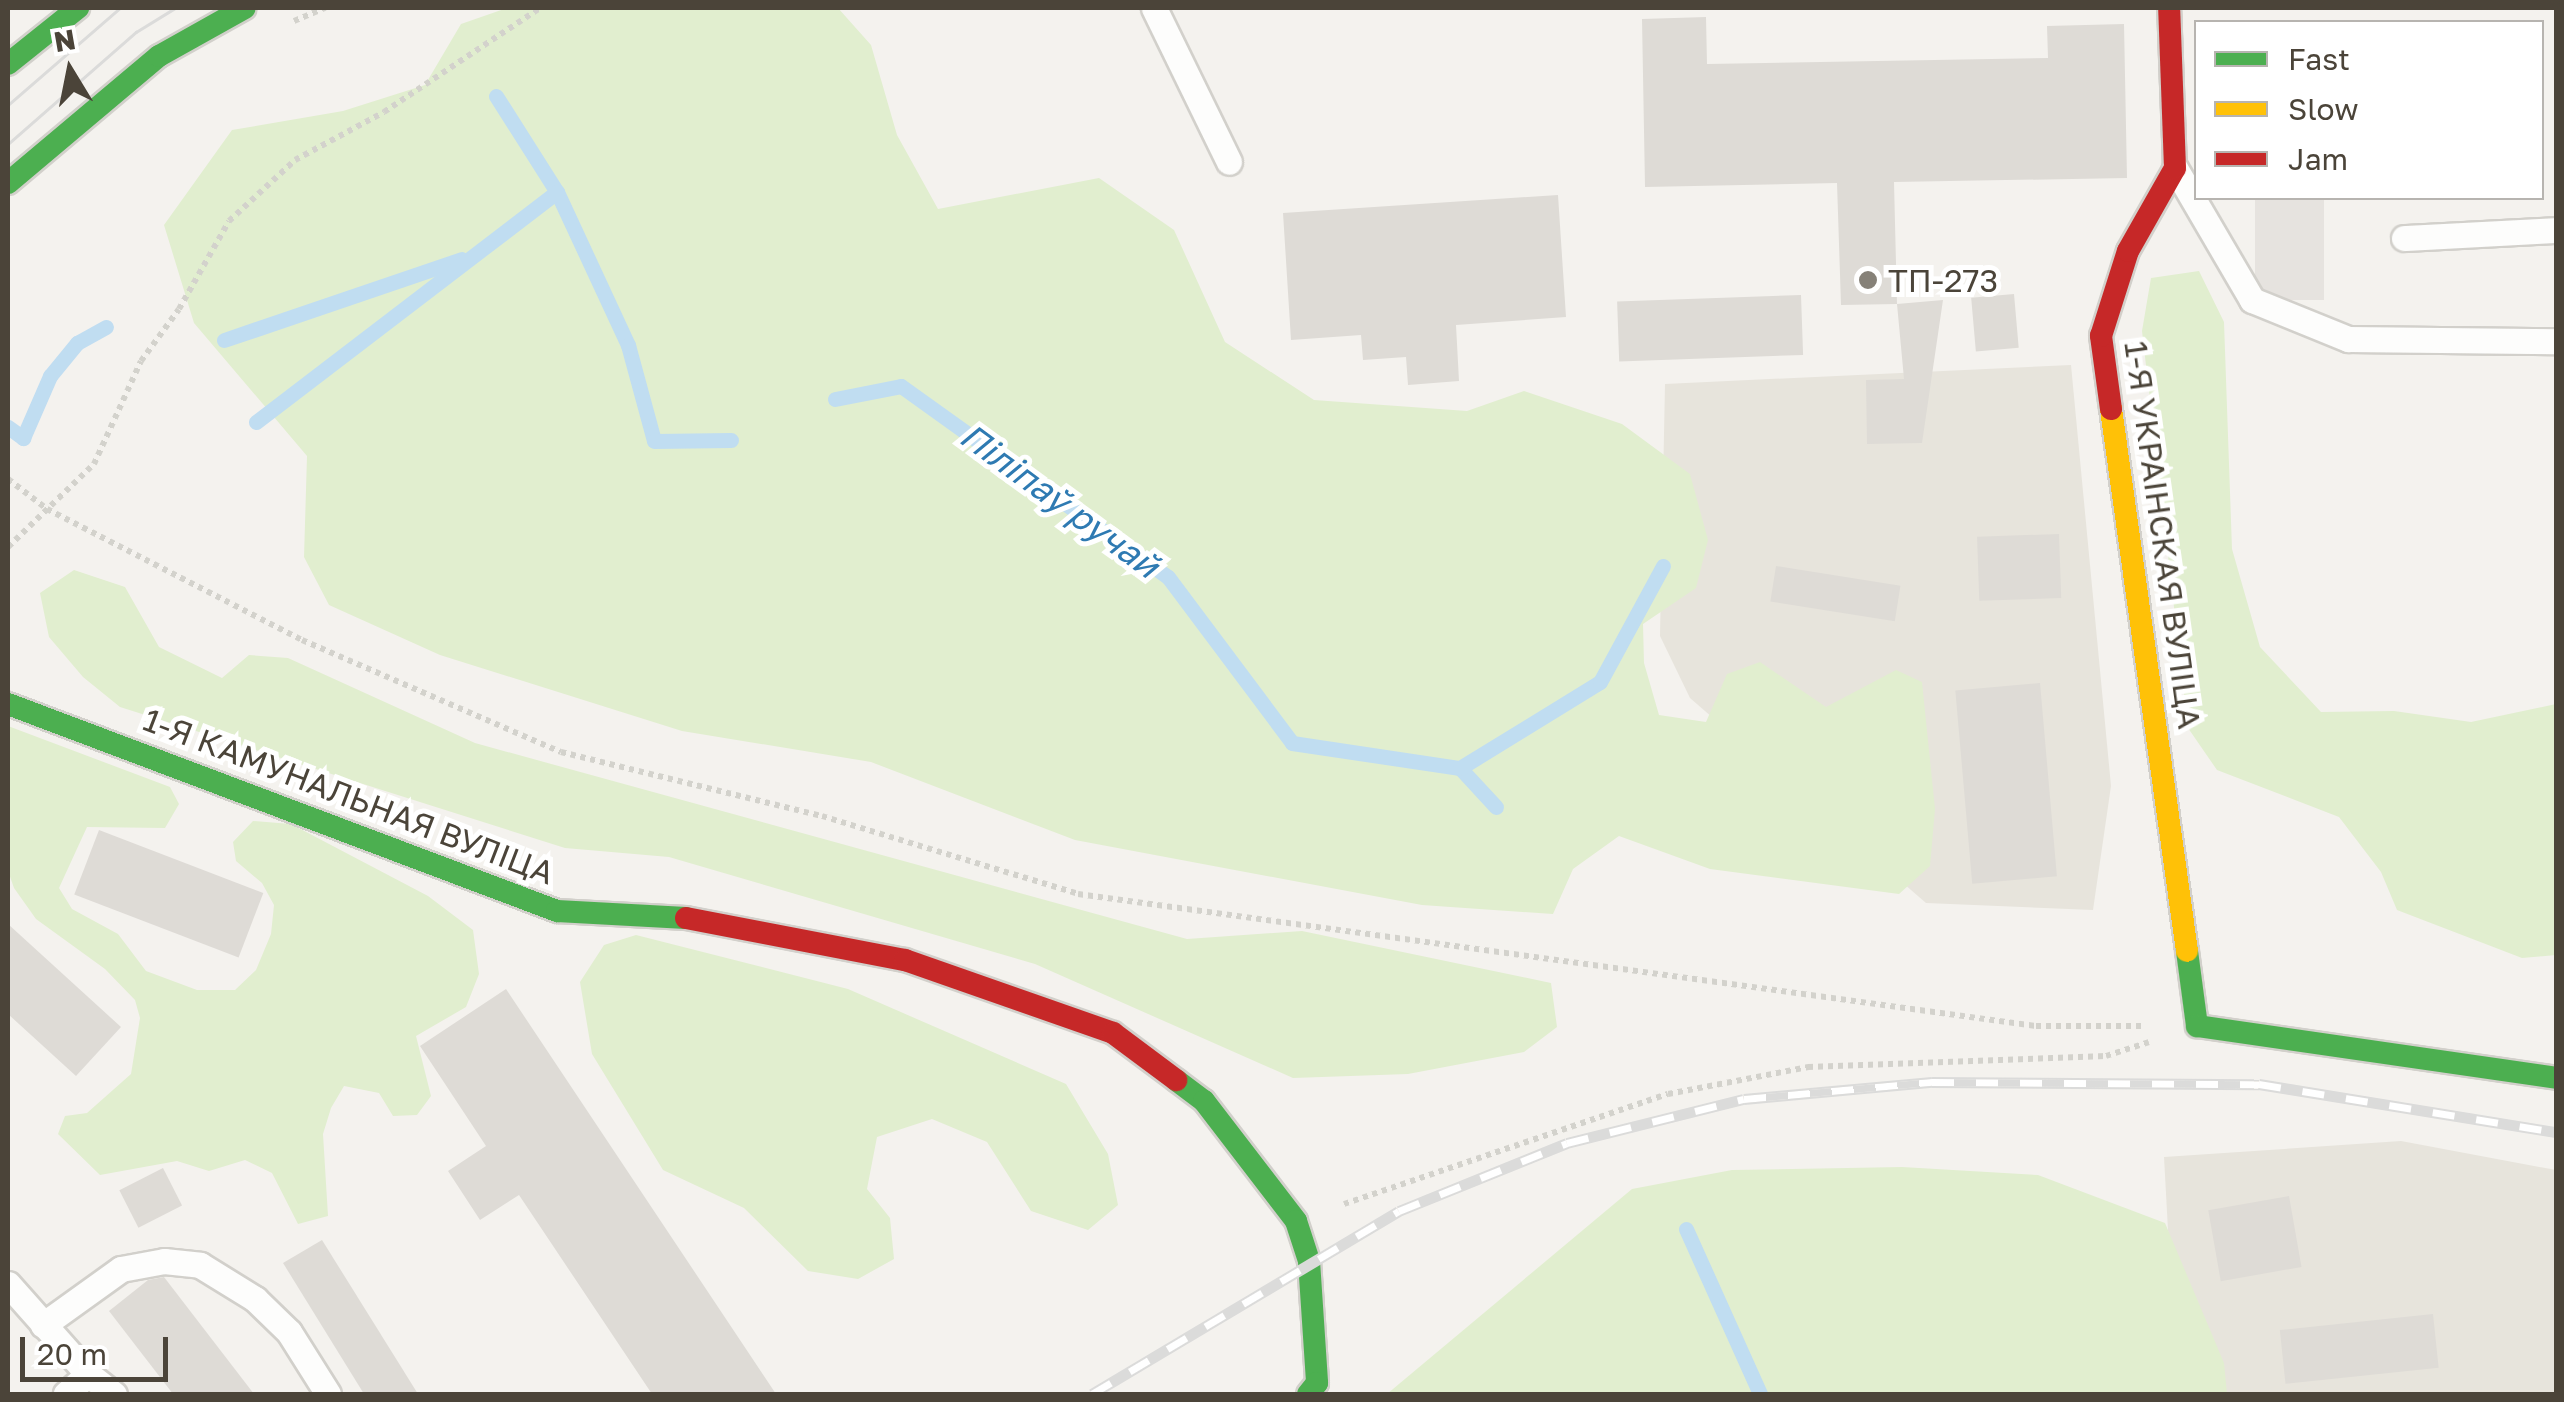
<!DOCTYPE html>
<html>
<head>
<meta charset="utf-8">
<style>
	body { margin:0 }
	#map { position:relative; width:2564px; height:1402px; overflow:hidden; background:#f4f2ee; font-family:"Golos Text",sans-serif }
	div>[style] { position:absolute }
	.residential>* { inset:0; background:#e7e4dc }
	.green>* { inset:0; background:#e1eecf }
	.parking>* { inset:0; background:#e6e3df; transform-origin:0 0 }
	.stream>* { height:15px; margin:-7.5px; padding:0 7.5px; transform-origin:7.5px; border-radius:7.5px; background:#c0ddf1 }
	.building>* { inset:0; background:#dedbd6; transform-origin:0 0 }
	.path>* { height:6px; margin-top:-3px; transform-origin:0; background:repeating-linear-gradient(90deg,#d3d2cc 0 5px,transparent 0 10px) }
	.roads { filter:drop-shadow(2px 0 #d2d0cb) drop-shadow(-2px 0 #d2d0cb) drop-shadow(0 2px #d2d0cb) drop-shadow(0 -2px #d2d0cb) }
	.lane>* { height:25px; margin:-12.5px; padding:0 12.5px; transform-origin:12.5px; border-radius:12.5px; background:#fdfdfc }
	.fast>* { height:22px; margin:-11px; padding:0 11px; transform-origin:11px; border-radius:11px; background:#4caf50 }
	.slow>* { height:22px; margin:-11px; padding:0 11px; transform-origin:11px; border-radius:11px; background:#ffc107 }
	.jam>* { height:22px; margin:-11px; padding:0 11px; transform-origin:11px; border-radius:11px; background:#c62828 }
	.tram>* { height:2.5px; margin:-1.25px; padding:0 1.25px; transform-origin:1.25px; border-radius:1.25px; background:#dbdbda }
	.rail>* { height:11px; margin-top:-5.5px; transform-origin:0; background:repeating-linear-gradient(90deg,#fff 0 22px,#dbdbda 0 44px); box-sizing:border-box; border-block:2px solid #dbdbda }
	.dots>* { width:28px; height:28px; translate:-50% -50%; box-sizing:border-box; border:5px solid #fff; border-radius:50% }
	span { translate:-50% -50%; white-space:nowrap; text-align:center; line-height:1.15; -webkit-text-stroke:10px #fff; paint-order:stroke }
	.poi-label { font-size:32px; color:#4b4439 }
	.left { translate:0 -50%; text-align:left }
	.street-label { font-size:32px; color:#4b4439 }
	.water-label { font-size:35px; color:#2e7ab2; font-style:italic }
	.frame { position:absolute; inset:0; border:10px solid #4b4439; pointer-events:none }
	.legend { position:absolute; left:2194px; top:20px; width:350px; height:180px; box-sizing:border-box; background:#fff; border:2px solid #b7b4b0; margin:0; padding:12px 18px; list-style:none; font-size:30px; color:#4b4439 }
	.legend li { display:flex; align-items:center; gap:20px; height:50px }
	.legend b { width:50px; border:2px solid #b7b4b0 }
	.north { position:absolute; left:20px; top:20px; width:100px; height:100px; -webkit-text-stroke:8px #fff; paint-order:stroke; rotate:350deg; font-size:28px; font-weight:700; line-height:40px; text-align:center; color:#4b4439 }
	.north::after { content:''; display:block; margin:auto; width:35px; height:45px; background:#4b4439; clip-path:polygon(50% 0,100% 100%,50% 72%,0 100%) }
	.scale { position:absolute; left:20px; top:1337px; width:148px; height:45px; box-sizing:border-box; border:5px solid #4b4439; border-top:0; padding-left:12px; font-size:30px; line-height:35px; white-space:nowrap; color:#4b4439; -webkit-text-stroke:8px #fff; paint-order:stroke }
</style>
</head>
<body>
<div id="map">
	<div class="residential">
		<i style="clip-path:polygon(2071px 365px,2111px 786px,2093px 910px,1926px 903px,1690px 698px,1660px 636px,1665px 384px)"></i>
		<i style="clip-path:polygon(2401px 1141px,2556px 1170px,2556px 1394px,2177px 1394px,2164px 1157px)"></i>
	</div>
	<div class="green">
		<i style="clip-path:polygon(507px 8px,838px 8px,871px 45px,897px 135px,938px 209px,1099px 178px,1174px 230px,1225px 342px,1314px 400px,1467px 411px,1524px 391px,1622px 424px,1690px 474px,1708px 540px,1696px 588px,1643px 624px,1644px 663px,1659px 715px,1706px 722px,1727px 674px,1760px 662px,1826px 707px,1896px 670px,1922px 682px,1935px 809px,1930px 866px,1899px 894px,1710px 869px,1619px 836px,1573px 869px,1553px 914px,1422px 905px,1075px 840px,871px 762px,682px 731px,440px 655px,329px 605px,304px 557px,307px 456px,194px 323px,164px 225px,232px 130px,343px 111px,425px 85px,461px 24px)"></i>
		<i style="clip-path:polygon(2199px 271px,2224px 322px,2232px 549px,2260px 647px,2321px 712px,2394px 711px,2471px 722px,2556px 704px,2556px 955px,2522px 958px,2397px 910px,2381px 872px,2339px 817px,2217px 770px,2188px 728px,2142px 331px,2151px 278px)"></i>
		<i style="clip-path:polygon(74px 570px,125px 587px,159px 647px,222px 678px,249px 655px,288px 658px,475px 743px,1187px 939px,1302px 931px,1551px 983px,1557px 1027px,1524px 1052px,1408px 1074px,1293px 1078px,1035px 964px,669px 857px,565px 848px,120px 707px,83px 677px,49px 637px,40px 593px)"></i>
		<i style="clip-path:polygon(8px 726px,170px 787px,179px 804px,165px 828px,87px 827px,59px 888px,72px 909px,118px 934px,146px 971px,197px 990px,235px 990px,256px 970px,271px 934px,274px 905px,262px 883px,236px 861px,233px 842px,253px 821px,291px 824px,428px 896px,473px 930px,479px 974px,466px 1007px,416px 1036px,431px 1096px,417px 1115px,393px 1116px,379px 1093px,344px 1086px,331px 1108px,323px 1134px,328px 1216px,298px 1224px,272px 1173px,245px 1160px,209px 1171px,177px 1161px,100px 1175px,58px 1134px,65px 1116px,87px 1113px,131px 1074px,140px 1018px,135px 1000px,105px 969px,36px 919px,14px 888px,8px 871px)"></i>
		<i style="clip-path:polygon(636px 935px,848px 989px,1066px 1084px,1108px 1154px,1118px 1205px,1088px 1230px,1031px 1211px,987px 1142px,932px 1119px,877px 1137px,867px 1189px,890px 1218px,894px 1259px,858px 1279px,808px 1271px,744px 1208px,663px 1170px,592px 1054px,580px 982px,604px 945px)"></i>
		<i style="clip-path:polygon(1902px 1167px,2038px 1175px,2165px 1223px,2224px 1363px,2227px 1394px,1387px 1394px,1632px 1189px,1732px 1170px)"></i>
	</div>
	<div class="parking">
		<i style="left:2255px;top:198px;width:69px;height:102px"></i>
	</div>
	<div class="stream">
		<i style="left:496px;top:96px;width:114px;rotate:57.6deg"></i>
		<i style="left:557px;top:192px;width:169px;rotate:65.1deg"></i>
		<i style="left:628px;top:345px;width:99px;rotate:74.8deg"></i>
		<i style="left:654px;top:441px;width:77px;rotate:-0.7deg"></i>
		<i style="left:224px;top:340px;width:251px;rotate:-18.8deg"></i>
		<i style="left:835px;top:399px;width:67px;rotate:-11.1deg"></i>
		<i style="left:901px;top:386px;width:328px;rotate:35.6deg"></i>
		<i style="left:1168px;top:577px;width:207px;rotate:53.2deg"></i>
		<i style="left:1292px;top:743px;width:170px;rotate:8.5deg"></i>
		<i style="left:1460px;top:768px;width:53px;rotate:47.3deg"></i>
		<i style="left:256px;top:422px;width:379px;rotate:-37.4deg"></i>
		<i style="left:8px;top:427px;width:19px;rotate:36deg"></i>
		<i style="left:23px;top:438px;width:68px;rotate:-66.5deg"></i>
		<i style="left:50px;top:376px;width:43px;rotate:-50.7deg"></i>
		<i style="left:77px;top:343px;width:33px;rotate:-29deg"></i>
		<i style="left:1460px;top:768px;width:164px;rotate:-31.6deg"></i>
		<i style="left:1600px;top:682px;width:132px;rotate:-61.5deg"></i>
		<i style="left:1686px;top:1229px;width:181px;rotate:65.8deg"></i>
	</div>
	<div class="building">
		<i style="clip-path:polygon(1706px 17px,1707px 64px,2048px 58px,2047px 26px,2124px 24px,2127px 178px,1894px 182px,1897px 304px,1841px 305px,1837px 183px,1645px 187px,1642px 19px)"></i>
		<i style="clip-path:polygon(1558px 195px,1566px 317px,1456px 325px,1459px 381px,1408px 385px,1406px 357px,1363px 360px,1361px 335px,1291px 340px,1283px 213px)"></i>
		<i style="left:2014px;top:294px;width:54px;height:43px;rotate:85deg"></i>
		<i style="left:1801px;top:295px;width:60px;height:184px;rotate:88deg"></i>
		<i style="clip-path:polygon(1943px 300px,1922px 443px,1867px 444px,1866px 380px,1904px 379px,1897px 304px)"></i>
		<i style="left:2059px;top:534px;width:64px;height:82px;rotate:88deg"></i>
		<i style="left:1776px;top:566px;width:126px;height:36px;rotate:9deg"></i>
		<i style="left:2040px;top:683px;width:194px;height:85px;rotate:85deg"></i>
		<i style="left:99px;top:830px;width:176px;height:69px;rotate:21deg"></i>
		<i style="clip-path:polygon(8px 924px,121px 1027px,76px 1076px,8px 1014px)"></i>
		<i style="clip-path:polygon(506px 989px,776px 1394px,652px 1394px,519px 1195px,480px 1220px,448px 1171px,486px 1146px,420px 1046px)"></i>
		<i style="left:163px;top:1168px;width:42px;height:49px;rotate:63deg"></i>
		<i style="left:2289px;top:1196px;width:72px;height:82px;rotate:80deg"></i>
		<i style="clip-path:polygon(322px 1240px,418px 1394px,364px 1394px,283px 1263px)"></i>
		<i style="clip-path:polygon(164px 1277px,254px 1394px,173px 1394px,109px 1311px,148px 1280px)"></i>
		<i style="left:2433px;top:1314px;width:54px;height:154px;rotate:84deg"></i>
	</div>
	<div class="path">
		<i style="left:294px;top:21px;width:34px;rotate:-23deg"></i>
		<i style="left:8px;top:479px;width:49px;rotate:37.6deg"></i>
		<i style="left:47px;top:509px;width:287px;rotate:27.2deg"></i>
		<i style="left:302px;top:640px;width:282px;rotate:23.4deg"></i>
		<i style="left:561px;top:752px;width:269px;rotate:13.8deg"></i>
		<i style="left:822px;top:816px;width:268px;rotate:16.9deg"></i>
		<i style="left:1078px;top:894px;width:967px;rotate:7.85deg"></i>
		<i style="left:2036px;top:1026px;width:110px"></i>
		<i style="left:8px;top:547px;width:120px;rotate:-44deg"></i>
		<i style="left:94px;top:464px;width:113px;rotate:-65.5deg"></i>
		<i style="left:141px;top:361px;width:64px;rotate:-53.8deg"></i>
		<i style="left:179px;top:309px;width:101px;rotate:-60.4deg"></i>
		<i style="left:229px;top:221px;width:90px;rotate:-42.7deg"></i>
		<i style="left:295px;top:160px;width:101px;rotate:-28.3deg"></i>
		<i style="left:384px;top:112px;width:187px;rotate:-33.7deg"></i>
		<i style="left:1344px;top:1204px;width:342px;rotate:-18.8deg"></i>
		<i style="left:1668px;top:1094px;width:143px;rotate:-10.9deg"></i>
		<i style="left:1808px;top:1067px;width:298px;rotate:-2.1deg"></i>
		<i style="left:2106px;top:1056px;width:45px;rotate:-18deg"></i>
	</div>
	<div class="roads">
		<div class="lane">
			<i style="left:1154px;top:8px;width:171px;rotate:64deg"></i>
			<i style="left:2175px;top:168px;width:153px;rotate:59.7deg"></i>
			<i style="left:2252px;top:300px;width:104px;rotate:22.1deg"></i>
			<i style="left:2348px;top:339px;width:208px;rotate:0.6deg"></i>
			<i style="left:2404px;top:238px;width:152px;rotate:-3deg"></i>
			<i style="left:8px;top:1284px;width:120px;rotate:48.4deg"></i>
			<i style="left:88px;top:1374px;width:30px;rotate:138deg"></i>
			<i style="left:43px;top:1325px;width:96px;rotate:-35.7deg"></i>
			<i style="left:121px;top:1269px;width:44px;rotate:-10.5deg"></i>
			<i style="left:164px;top:1261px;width:36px;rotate:6deg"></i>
			<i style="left:200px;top:1265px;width:65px;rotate:31.7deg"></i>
			<i style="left:255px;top:1299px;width:47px;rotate:44.1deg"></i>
			<i style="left:289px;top:1332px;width:73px;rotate:57.8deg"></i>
			<i style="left:88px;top:1374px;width:33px;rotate:38deg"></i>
		</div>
		<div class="fast">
			<i style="left:8px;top:64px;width:90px;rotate:-38.7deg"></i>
			<i style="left:8px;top:183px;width:197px;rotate:-40.1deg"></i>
			<i style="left:159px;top:56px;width:98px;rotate:-29.2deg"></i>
			<i style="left:8px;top:704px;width:587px;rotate:20.66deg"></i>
			<i style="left:557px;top:911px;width:129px;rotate:3.1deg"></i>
			<i style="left:2187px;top:951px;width:76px;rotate:82.4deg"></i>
			<i style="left:2197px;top:1026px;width:363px;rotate:8.2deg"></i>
			<i style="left:1176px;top:1080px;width:35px;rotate:37deg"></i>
			<i style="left:1204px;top:1101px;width:151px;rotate:52.5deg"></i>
			<i style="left:1296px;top:1221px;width:42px;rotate:72deg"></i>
			<i style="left:1309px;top:1261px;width:122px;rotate:86.2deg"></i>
			<i style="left:1317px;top:1383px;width:14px;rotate:129deg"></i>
		</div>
		<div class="slow">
			<i style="left:2111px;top:409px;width:547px;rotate:82.02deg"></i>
		</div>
		<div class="jam">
			<i style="left:2111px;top:409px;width:74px;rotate:-97.8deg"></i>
			<i style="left:2101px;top:336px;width:89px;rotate:-72.4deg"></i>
			<i style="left:2128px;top:251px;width:95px;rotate:-60.5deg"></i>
			<i style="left:2175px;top:168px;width:160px;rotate:-92.1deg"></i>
			<i style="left:686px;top:918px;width:223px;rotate:10.9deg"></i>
			<i style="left:905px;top:960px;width:220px;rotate:19.3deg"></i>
			<i style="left:1113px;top:1033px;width:79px;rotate:36.7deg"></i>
		</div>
	</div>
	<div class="tram">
		<i style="left:8px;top:105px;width:148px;rotate:-40.9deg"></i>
		<i style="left:8px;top:144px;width:170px;rotate:-41.2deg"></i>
		<i style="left:136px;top:32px;width:46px;rotate:-31.6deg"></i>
	</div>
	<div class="rail">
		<i style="left:1092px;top:1394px;width:357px;rotate:-30.8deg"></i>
		<i style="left:1399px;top:1211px;width:181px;rotate:-22deg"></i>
		<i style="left:1567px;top:1143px;width:182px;rotate:-14deg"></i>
		<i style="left:1744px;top:1099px;width:189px;rotate:-5.2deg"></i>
		<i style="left:1932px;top:1082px;width:327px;rotate:0.4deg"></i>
		<i style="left:2259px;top:1084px;width:301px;rotate:9.2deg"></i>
	</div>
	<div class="dots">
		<i style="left:1868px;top:280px;background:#868178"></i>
	</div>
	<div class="poi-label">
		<span class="left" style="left:1888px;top:280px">ТП-273</span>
	</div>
	<div class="street-label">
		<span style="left:2163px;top:535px;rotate:82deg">1-Я УКРАІНСКАЯ ВУЛІЦА</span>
		<span style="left:349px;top:796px;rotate:21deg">1-Я КАМУНАЛЬНАЯ ВУЛІЦА</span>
	</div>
	<div class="water-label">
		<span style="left:1060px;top:500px;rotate:36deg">Піліпаў ручай</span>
	</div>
	<div class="frame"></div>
	<ul class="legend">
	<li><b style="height:12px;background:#4caf50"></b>Fast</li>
	<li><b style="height:12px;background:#ffc107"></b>Slow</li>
	<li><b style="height:12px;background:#c62828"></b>Jam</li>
	</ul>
	<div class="north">N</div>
	<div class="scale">20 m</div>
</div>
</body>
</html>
